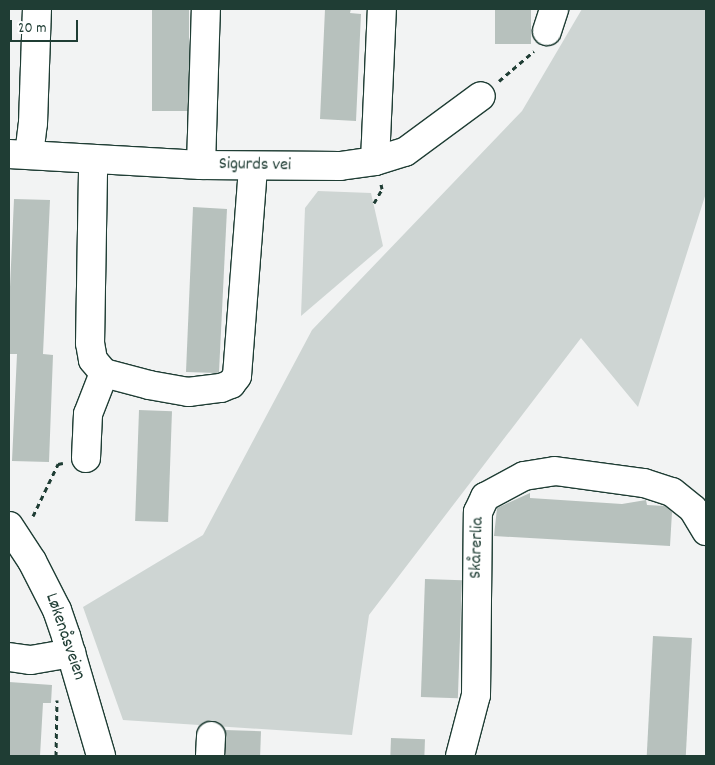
<!DOCTYPE html>
<html>
<head>
<meta charset="utf-8">
<style>
	body { margin:0 }
	#map { position:relative; width:715px; height:765px; overflow:hidden; background:#f2f3f3; font-family:Dekko,sans-serif }
	div>[style] { position:absolute }
	.green>* { inset:0; background:#ced5d3 }
	.building>* { inset:0; background:#b7c1bd; transform-origin:0 0 }
	.path>* { height:3px; margin-top:-1.5px; transform-origin:0; background:repeating-linear-gradient(90deg,#1f3d34 0 5px,transparent 0 9px) }
	.roads { filter:drop-shadow(1px 0 #1f3d34) drop-shadow(-1px 0 #1f3d34) drop-shadow(0 1px #1f3d34) drop-shadow(0 -1px #1f3d34) }
	.minor>* { height:28px; margin:-14px; padding:0 14px; transform-origin:14px; border-radius:14px; background:#fff }
	span { translate:-50% -50%; white-space:nowrap; text-align:center; line-height:1.15; -webkit-text-stroke:4px #fff; paint-order:stroke }
	.street-label { font-size:18px; color:#1f3d34 }
	.frame { position:absolute; inset:0; border:10px solid #1f3d34; pointer-events:none }
	.scale { position:absolute; left:10px; top:20px; width:68px; height:22px; box-sizing:border-box; border:2px solid #1f3d34; border-top:0; padding-left:6px; font-size:15px; line-height:18px; white-space:nowrap; color:#1f3d34; -webkit-text-stroke:4px #fff; paint-order:stroke }
</style>
</head>
<body>
<div id="map">
	<div class="green">
		<i style="clip-path:polygon(582px 9px,706px 9px,706px 193px,638px 407px,581px 338px,369px 615px,352px 735px,123px 720px,83px 607px,203px 535px,312px 330px,522px 111px)"></i>
		<i style="clip-path:polygon(318px 191px,371px 193px,383px 246px,301px 316px,305px 208px)"></i>
	</div>
	<div class="building">
		<i style="left:152px;top:9px;width:37px;height:102px"></i>
		<i style="clip-path:polygon(325px 9px,351px 9px,350px 13px,361px 14px,356px 121px,320px 119px)"></i>
		<i style="left:495px;top:9px;width:36px;height:35px"></i>
		<i style="clip-path:polygon(14px 199px,50px 200px,43px 354px,53px 355px,49px 462px,12px 461px,17px 354px,9px 354px,9px 309px)"></i>
		<i style="clip-path:polygon(193px 207px,227px 209px,219px 372px,217px 373px,186px 372px)"></i>
		<i style="left:139px;top:410px;width:33px;height:111px;rotate:2deg"></i>
		<i style="clip-path:polygon(530px 493px,530px 498px,622px 504px,646px 500px,647px 505px,665px 506px,672px 512px,670px 546px,494px 536px,497px 508px)"></i>
		<i style="left:425px;top:579px;width:37px;height:118px;rotate:2deg"></i>
		<i style="left:653px;top:636px;width:39px;height:120px;rotate:3deg"></i>
		<i style="clip-path:polygon(9px 682px,52px 685px,51px 703px,43px 703px,40px 756px,9px 756px)"></i>
		<i style="left:225px;top:730px;width:36px;height:26px;rotate:2deg"></i>
		<i style="left:391px;top:738px;width:34px;height:18px;rotate:2deg"></i>
	</div>
	<div class="path">
		<i style="left:499px;top:81px;width:46px;rotate:-40.6deg"></i>
		<i style="left:374px;top:203px;width:16px;rotate:-60deg"></i>
		<i style="left:382px;top:189px;width:5px;rotate:-101deg"></i>
		<i style="left:33px;top:516px;width:58px;rotate:-64.3deg"></i>
		<i style="left:58px;top:464px;width:5px;rotate:-11deg"></i>
		<i style="left:56px;top:756px;width:56px;rotate:-89deg"></i>
	</div>
	<div class="roads">
		<div class="minor">
			<i style="left:547px;top:31px;width:23px;rotate:-72deg"></i>
			<i style="left:9px;top:154px;width:192px;rotate:3.3deg"></i>
			<i style="left:201px;top:165px;width:139px;rotate:0.4deg"></i>
			<i style="left:340px;top:166px;width:35px;rotate:-8deg"></i>
			<i style="left:375px;top:161px;width:31px;rotate:-17deg"></i>
			<i style="left:405px;top:152px;width:94px;rotate:-36.4deg"></i>
			<i style="left:29px;top:155px;width:32px;rotate:-83deg"></i>
			<i style="left:33px;top:123px;width:114px;rotate:-88deg"></i>
			<i style="left:95px;top:159px;width:13px;rotate:99deg"></i>
			<i style="left:93px;top:172px;width:171px;rotate:91deg"></i>
			<i style="left:90px;top:343px;width:17px;rotate:80deg"></i>
			<i style="left:93px;top:360px;width:17px;rotate:50deg"></i>
			<i style="left:104px;top:373px;width:47px;rotate:14.9deg"></i>
			<i style="left:149px;top:385px;width:40px;rotate:10deg"></i>
			<i style="left:188px;top:392px;width:33px;rotate:-7deg"></i>
			<i style="left:221px;top:388px;width:11px;rotate:-22deg"></i>
			<i style="left:231px;top:384px;width:10px;rotate:-53deg"></i>
			<i style="left:237px;top:376px;width:210px;rotate:-85.6deg"></i>
			<i style="left:375px;top:161px;width:152px;rotate:-87.4deg"></i>
			<i style="left:201px;top:165px;width:156px;rotate:-88.2deg"></i>
			<i style="left:86px;top:458px;width:44px;rotate:-87.4deg"></i>
			<i style="left:88px;top:414px;width:44px;rotate:-68.7deg"></i>
			<i style="left:9px;top:526px;width:42px;rotate:56.7deg"></i>
			<i style="left:32px;top:561px;width:55px;rotate:63deg"></i>
			<i style="left:57px;top:610px;width:28px;rotate:71deg"></i>
			<i style="left:66px;top:636px;width:125px;rotate:73.7deg"></i>
			<i style="left:9px;top:657px;width:22px;rotate:8deg"></i>
			<i style="left:31px;top:660px;width:41px;rotate:-9.9deg"></i>
			<i style="left:210px;top:756px;width:20px;rotate:-87deg"></i>
			<i style="left:460px;top:756px;width:63px;rotate:-75.3deg"></i>
			<i style="left:476px;top:695px;width:183px;rotate:-89.4deg"></i>
			<i style="left:478px;top:512px;width:17px;rotate:-65deg"></i>
			<i style="left:485px;top:497px;width:44px;rotate:-28.3deg"></i>
			<i style="left:524px;top:476px;width:31px;rotate:-9deg"></i>
			<i style="left:555px;top:471px;width:90px;rotate:7.7deg"></i>
			<i style="left:644px;top:483px;width:29px;rotate:18deg"></i>
			<i style="left:672px;top:492px;width:27px;rotate:39deg"></i>
			<i style="left:693px;top:509px;width:26px;rotate:59deg"></i>
		</div>
	</div>
	<div class="street-label">
		<span style="left:255px;top:166px;rotate:1deg">Sigurds vei</span>
		<span style="left:478px;top:548px;rotate:-88deg">Skårerlia</span>
		<span style="left:64px;top:637px;rotate:71deg">Løkenåsveien</span>
	</div>
	<div class="frame"></div>
	<div class="scale">20 m</div>
</div>
</body>
</html>
